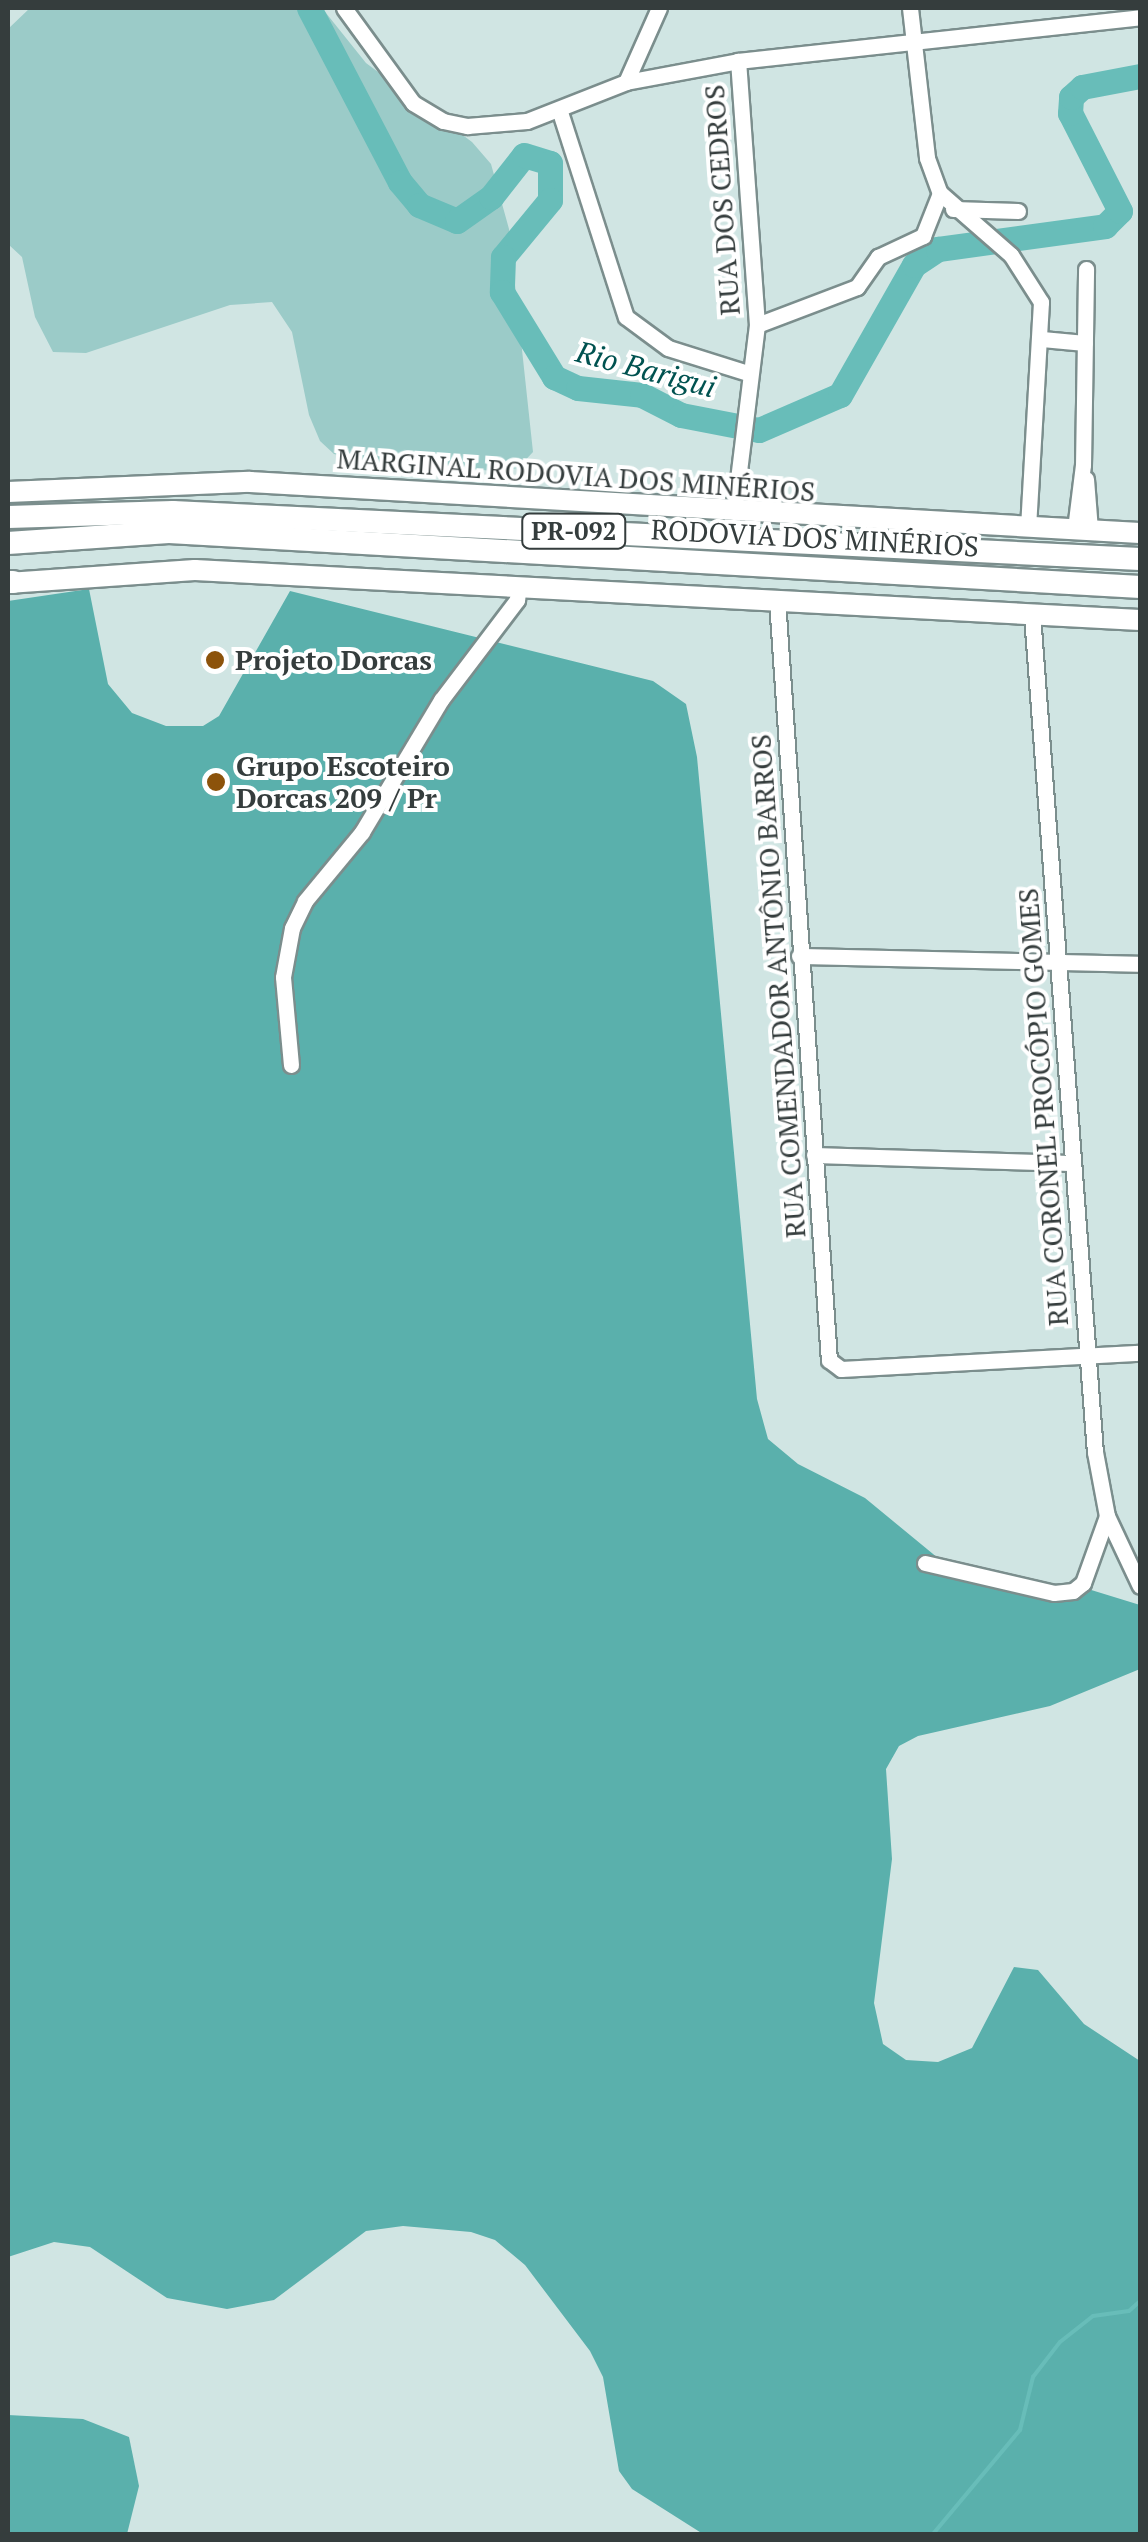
<!DOCTYPE html>
<html>
<head>
<meta charset="utf-8">
<style>
	body { margin:0 }
	#map { position:relative; width:1148px; height:2542px; overflow:hidden; background:#d0e5e3; font-family:"PT Serif",serif }
	div>[style] { position:absolute }
	.green>* { inset:0; background:#9bcbc8 }
	.forest>* { inset:0; background:#5ab0ac }
	.stream>* { height:4px; margin:-2px; padding:0 2px; transform-origin:2px; border-radius:2px; background:#68bdb9 }
	.river>* { height:25px; margin:-12.5px; padding:0 12.5px; transform-origin:12.5px; border-radius:12.5px; background:#68bdb9 }
	.roads { filter:drop-shadow(2px 0 #7b8e8d) drop-shadow(-2px 0 #7b8e8d) drop-shadow(0 2px #7b8e8d) drop-shadow(0 -2px #7b8e8d) }
	.minor>* { height:15px; margin:-7.5px; padding:0 7.5px; transform-origin:7.5px; border-radius:7.5px; background:#fff }
	.secondary>* { height:20px; margin:-10px; padding:0 10px; transform-origin:10px; border-radius:10px; background:#fff }
	.primary>* { height:22px; margin:-11px; padding:0 11px; transform-origin:11px; border-radius:11px; background:#fff }
	.dots>* { width:28px; height:28px; translate:-50% -50%; box-sizing:border-box; border:5px solid #fff; border-radius:50% }
	span { translate:-50% -50%; white-space:nowrap; text-align:center; line-height:1.15; -webkit-text-stroke:8px #fff; paint-order:stroke }
	.shield-label span { padding:2px 8px; background:#fff; border:2px solid; border-radius:8px; -webkit-text-stroke-width:0 }
	.shield-label { font-size:25px; color:#353d3d; font-weight:700 }
	.street-label { font-size:28px; color:#353d3d }
	.poi-label { font-size:28px; color:#353d3d; font-weight:700 }
	.left { translate:0 -50%; text-align:left }
	.water-label { font-size:30px; color:#005250; font-style:italic }
	.frame { position:absolute; inset:0; border:10px solid #353d3d; pointer-events:none }
</style>
</head>
<body>
<div id="map">
	<div class="green">
		<i style="clip-path:polygon(30px 8px,322px 8px,366px 63px,472px 142px,491px 164px,509px 229px,533px 452px,518px 468px,497px 471px,374px 463px,334px 454px,320px 441px,309px 415px,292px 332px,272px 302px,230px 305px,86px 353px,53px 352px,35px 317px,22px 257px,8px 244px,8px 29px)"></i>
	</div>
	<div class="forest">
		<i style="clip-path:polygon(89px 589px,108px 684px,132px 713px,166px 726px,203px 726px,219px 716px,290px 591px,653px 681px,686px 704px,697px 757px,757px 1399px,768px 1439px,798px 1464px,865px 1498px,961px 1577px,1088px 1589px,1140px 1605px,1140px 1669px,1050px 1706px,918px 1736px,899px 1746px,886px 1769px,892px 1859px,874px 2003px,883px 2044px,906px 2060px,938px 2062px,972px 2048px,1014px 1967px,1038px 1970px,1084px 2024px,1140px 2061px,1140px 2534px,703px 2534px,632px 2489px,619px 2471px,603px 2377px,590px 2351px,525px 2265px,495px 2240px,471px 2232px,403px 2226px,366px 2231px,274px 2300px,227px 2309px,167px 2298px,90px 2247px,54px 2242px,8px 2257px,8px 601px)"></i>
		<i style="clip-path:polygon(8px 2415px,83px 2419px,129px 2437px,139px 2486px,127px 2534px,8px 2534px)"></i>
	</div>
	<div class="stream">
		<i style="left:933px;top:2534px;width:136px;rotate:-50.1deg"></i>
		<i style="left:1020px;top:2430px;width:55px;rotate:-76.2deg"></i>
		<i style="left:1033px;top:2377px;width:44px;rotate:-52.4deg"></i>
		<i style="left:1060px;top:2342px;width:42px;rotate:-38.2deg"></i>
		<i style="left:1093px;top:2316px;width:36px;rotate:-8deg"></i>
		<i style="left:1129px;top:2311px;width:15px;rotate:-42deg"></i>
	</div>
	<div class="river">
		<i style="left:309px;top:8px;width:196px;rotate:62.4deg"></i>
		<i style="left:400px;top:182px;width:30px;rotate:50deg"></i>
		<i style="left:419px;top:205px;width:41px;rotate:22.8deg"></i>
		<i style="left:457px;top:221px;width:42px;rotate:-35.2deg"></i>
		<i style="left:491px;top:197px;width:53px;rotate:-51.8deg"></i>
		<i style="left:524px;top:155px;width:27px;rotate:17deg"></i>
		<i style="left:550px;top:163px;width:37px;rotate:90deg"></i>
		<i style="left:550px;top:200px;width:74px;rotate:129.5deg"></i>
		<i style="left:503px;top:257px;width:35px;rotate:92deg"></i>
		<i style="left:502px;top:292px;width:100px;rotate:58.5deg"></i>
		<i style="left:554px;top:377px;width:26px;rotate:25deg"></i>
		<i style="left:578px;top:388px;width:64px;rotate:6.2deg"></i>
		<i style="left:642px;top:395px;width:44px;rotate:27.1deg"></i>
		<i style="left:681px;top:415px;width:79px;rotate:10.9deg"></i>
		<i style="left:759px;top:430px;width:88px;rotate:-23.4deg"></i>
		<i style="left:840px;top:395px;width:150px;rotate:-60.4deg"></i>
		<i style="left:914px;top:265px;width:29px;rotate:-34deg"></i>
		<i style="left:938px;top:249px;width:169px;rotate:-7.8deg"></i>
		<i style="left:1105px;top:226px;width:21px;rotate:-45deg"></i>
		<i style="left:1120px;top:211px;width:110px;rotate:-117deg"></i>
		<i style="left:1070px;top:113px;width:16px;rotate:-86deg"></i>
		<i style="left:1071px;top:97px;width:15px;rotate:-42deg"></i>
		<i style="left:1082px;top:87px;width:59px;rotate:-10.7deg"></i>
	</div>
	<div class="roads">
		<div class="minor">
			<i style="left:344px;top:8px;width:117px;rotate:54deg"></i>
			<i style="left:413px;top:103px;width:35px;rotate:31deg"></i>
			<i style="left:443px;top:121px;width:25px;rotate:12deg"></i>
			<i style="left:467px;top:126px;width:60px;rotate:-4.8deg"></i>
			<i style="left:527px;top:121px;width:106px;rotate:-21.5deg"></i>
			<i style="left:626px;top:82px;width:114px;rotate:-10.6deg"></i>
			<i style="left:738px;top:61px;width:404px;rotate:-6.2deg"></i>
			<i style="left:910px;top:8px;width:151px;rotate:83.5deg"></i>
			<i style="left:927px;top:158px;width:37px;rotate:70deg"></i>
			<i style="left:940px;top:193px;width:94px;rotate:41.1deg"></i>
			<i style="left:1011px;top:255px;width:56px;rotate:57.4deg"></i>
			<i style="left:1041px;top:302px;width:226px;rotate:93.3deg"></i>
			<i style="left:626px;top:82px;width:81px;rotate:-66deg"></i>
			<i style="left:560px;top:112px;width:215px;rotate:72.2deg"></i>
			<i style="left:626px;top:317px;width:52px;rotate:36.4deg"></i>
			<i style="left:668px;top:348px;width:84px;rotate:17.4deg"></i>
			<i style="left:953px;top:209px;width:65px;rotate:1.8deg"></i>
			<i style="left:757px;top:325px;width:107px;rotate:-20.8deg"></i>
			<i style="left:857px;top:287px;width:37px;rotate:-55deg"></i>
			<i style="left:878px;top:257px;width:50px;rotate:-25deg"></i>
			<i style="left:923px;top:236px;width:46px;rotate:-68.4deg"></i>
			<i style="left:1042px;top:339px;width:43px;rotate:5.3deg"></i>
			<i style="left:1086px;top:479px;width:51px;rotate:85.5deg"></i>
			<i style="left:734px;top:512px;width:188px;rotate:-83deg"></i>
			<i style="left:757px;top:325px;width:265px;rotate:-94.1deg"></i>
			<i style="left:1075px;top:529px;width:64px;rotate:-82.9deg"></i>
			<i style="left:1083px;top:465px;width:196px;rotate:-89.1deg"></i>
			<i style="left:777px;top:600px;width:762px;rotate:86.09deg"></i>
			<i style="left:829px;top:1360px;width:15px;rotate:37deg"></i>
			<i style="left:841px;top:1369px;width:299px;rotate:-3.1deg"></i>
			<i style="left:1032px;top:615px;width:839px;rotate:85.7deg"></i>
			<i style="left:1095px;top:1452px;width:65px;rotate:79.4deg"></i>
			<i style="left:1107px;top:1516px;width:77px;rotate:64.8deg"></i>
			<i style="left:799px;top:956px;width:341px;rotate:1.3deg"></i>
			<i style="left:291px;top:1065px;width:88px;rotate:-95.2deg"></i>
			<i style="left:283px;top:977px;width:50px;rotate:-79.6deg"></i>
			<i style="left:292px;top:928px;width:30px;rotate:-64deg"></i>
			<i style="left:305px;top:901px;width:89px;rotate:-50.4deg"></i>
			<i style="left:362px;top:832px;width:154px;rotate:-59.1deg"></i>
			<i style="left:441px;top:700px;width:126px;rotate:-52.8deg"></i>
			<i style="left:517px;top:600px;width:15px;rotate:-82deg"></i>
			<i style="left:814px;top:1155px;width:256px;rotate:1.8deg"></i>
			<i style="left:925px;top:1563px;width:132px;rotate:13.1deg"></i>
			<i style="left:1054px;top:1593px;width:19px;rotate:-6deg"></i>
			<i style="left:1073px;top:1591px;width:13px;rotate:-39deg"></i>
			<i style="left:1083px;top:1583px;width:71px;rotate:-70.3deg"></i>
		</div>
		<div class="secondary">
			<i style="left:8px;top:492px;width:242px;rotate:-2.4deg"></i>
			<i style="left:250px;top:482px;width:891px;rotate:3.28deg"></i>
			<i style="left:8px;top:583px;width:187px;rotate:-4deg"></i>
			<i style="left:195px;top:570px;width:946px;rotate:3.03deg"></i>
		</div>
		<div class="primary">
			<i style="left:8px;top:517px;width:165px;rotate:-1.7deg"></i>
			<i style="left:173px;top:512px;width:968px;rotate:2.78deg"></i>
			<i style="left:8px;top:543px;width:161px;rotate:-3.9deg"></i>
			<i style="left:169px;top:532px;width:973px;rotate:3.24deg"></i>
			<i style="left:8px;top:582px;width:5px"></i>
		</div>
	</div>
	<div class="dots">
		<i style="left:215px;top:660px;background:#8c530b"></i>
		<i style="left:216px;top:782px;background:#8c530b"></i>
	</div>
	<div class="shield-label">
		<span style="left:574px;top:531px">PR-092</span>
	</div>
	<div class="street-label">
		<span style="left:722px;top:200px;rotate:-94deg">RUA DOS CEDROS</span>
		<span style="left:576px;top:475px;rotate:4deg">MARGINAL RODOVIA DOS MINÉRIOS</span>
		<span style="left:815px;top:538px;rotate:3deg">RODOVIA DOS MINÉRIOS</span>
		<span style="left:778px;top:986px;rotate:-94deg">RUA COMENDADOR ANTÔNIO BARROS</span>
		<span style="left:1043px;top:1107px;rotate:-94deg">RUA CORONEL PROCÓPIO GOMES</span>
	</div>
	<div class="poi-label">
		<span class="left" style="left:235px;top:660px">Projeto Dorcas</span>
		<span class="left" style="left:236px;top:782px">Grupo Escoteiro<br>Dorcas 209 / Pr</span>
	</div>
	<div class="water-label">
		<span style="left:646px;top:369px;rotate:15deg">Rio Barigui</span>
	</div>
	<div class="frame"></div>
</div>
</body>
</html>
